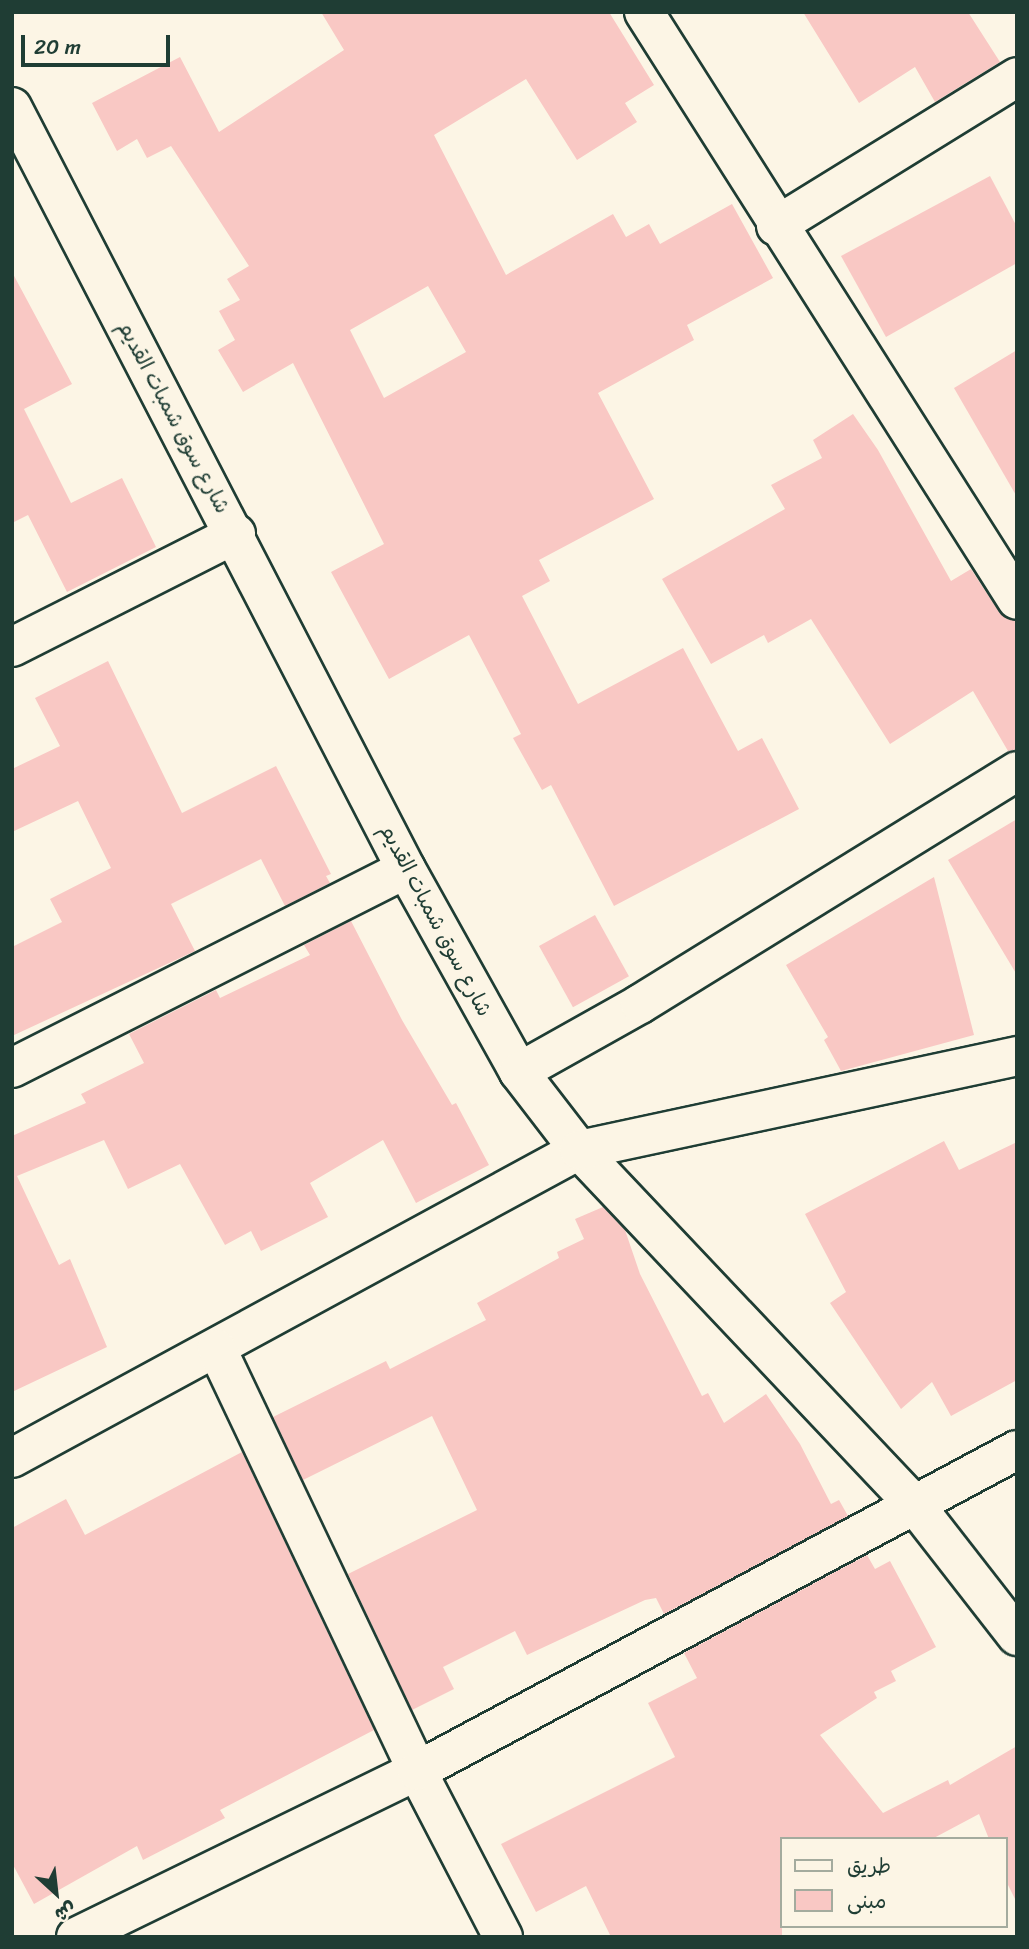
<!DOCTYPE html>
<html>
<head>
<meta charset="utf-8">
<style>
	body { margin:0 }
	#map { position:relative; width:1029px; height:1949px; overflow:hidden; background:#fcf5e5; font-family:Sriracha,"Playpen Sans Arabic",sans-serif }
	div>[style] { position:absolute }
	.building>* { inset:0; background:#f9c8c4; transform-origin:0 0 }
	.roads { filter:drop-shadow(2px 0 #1f3d34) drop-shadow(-2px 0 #1f3d34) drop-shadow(0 2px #1f3d34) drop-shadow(0 -2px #1f3d34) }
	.minor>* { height:38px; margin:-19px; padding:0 19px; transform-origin:19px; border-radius:19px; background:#fcf5e5 }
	span { translate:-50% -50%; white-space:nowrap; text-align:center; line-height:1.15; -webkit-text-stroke:5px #fcf5e5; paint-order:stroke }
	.street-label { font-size:21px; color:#1f3d34 }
	.frame { position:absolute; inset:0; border:14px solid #1f3d34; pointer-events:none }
	.legend { position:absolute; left:780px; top:1837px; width:228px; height:91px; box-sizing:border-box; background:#fcf5e5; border:2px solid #a4ab9e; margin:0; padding:9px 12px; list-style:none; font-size:21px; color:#1f3d34 }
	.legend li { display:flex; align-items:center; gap:14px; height:35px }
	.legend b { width:35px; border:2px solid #a4ab9e }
	.north { position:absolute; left:21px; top:1858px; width:70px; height:70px; -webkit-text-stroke:5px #fcf5e5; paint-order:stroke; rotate:153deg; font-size:19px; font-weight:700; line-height:28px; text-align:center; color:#1f3d34 }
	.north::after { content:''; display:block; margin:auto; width:24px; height:32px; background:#1f3d34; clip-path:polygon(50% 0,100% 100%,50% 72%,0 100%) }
	.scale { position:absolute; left:21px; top:35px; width:149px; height:32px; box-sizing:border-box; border:4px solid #1f3d34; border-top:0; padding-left:9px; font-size:21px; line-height:24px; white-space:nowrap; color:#1f3d34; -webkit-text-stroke:5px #fcf5e5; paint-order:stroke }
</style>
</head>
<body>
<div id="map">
	<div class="building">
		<i style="clip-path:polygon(evenodd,321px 12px,609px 12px,654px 85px,625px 103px,637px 122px,577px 160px,526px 79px,434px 135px,506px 275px,613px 214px,626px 237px,649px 224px,660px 244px,732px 204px,773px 278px,687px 325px,694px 340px,598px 393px,654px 499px,539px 560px,550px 581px,522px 596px,578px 704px,683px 648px,738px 751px,762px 738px,799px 809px,614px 906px,551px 785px,542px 790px,513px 738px,521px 734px,469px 635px,389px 679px,331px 572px,384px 544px,293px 363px,243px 392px,218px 350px,235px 340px,219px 311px,240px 300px,227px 279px,249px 266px,171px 146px,147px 158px,137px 139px,117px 151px,92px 103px,180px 57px,219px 132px,344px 50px,321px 12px,428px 286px,466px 352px,384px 398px,350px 330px,428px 286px)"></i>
		<i style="clip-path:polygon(803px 12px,968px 12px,1000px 62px,935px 102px,915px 67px,859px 103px)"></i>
		<i style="clip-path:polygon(990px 176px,1017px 227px,1017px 263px,886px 337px,841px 256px)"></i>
		<i style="clip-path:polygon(12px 272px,72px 384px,24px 409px,71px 503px,122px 478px,156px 547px,67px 592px,28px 515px,12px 523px)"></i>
		<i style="clip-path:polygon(1017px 350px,1017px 497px,954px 388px)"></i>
		<i style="clip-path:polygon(853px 414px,878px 450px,951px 581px,971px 569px,999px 612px,1017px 622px,1017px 749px,1008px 751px,973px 691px,890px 744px,811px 619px,768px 643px,764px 635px,711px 664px,662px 579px,785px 509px,771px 485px,822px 458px,813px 440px)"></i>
		<i style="clip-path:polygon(108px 661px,182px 813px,276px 766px,331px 874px,326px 876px,330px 883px,285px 906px,261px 859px,171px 904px,195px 951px,12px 1036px,12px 947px,62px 922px,50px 899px,111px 868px,78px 801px,12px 832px,12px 769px,60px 746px,35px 698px)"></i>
		<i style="clip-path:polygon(1017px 819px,1017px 975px,948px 860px)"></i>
		<i style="clip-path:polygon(934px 877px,974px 1035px,841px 1071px,824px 1040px,828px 1037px,786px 965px)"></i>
		<i style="left:595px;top:915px;width:70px;height:64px;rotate:61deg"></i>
		<i style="clip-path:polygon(351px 921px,402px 1020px,452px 1105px,456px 1103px,489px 1165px,416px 1203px,383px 1140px,310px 1183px,328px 1217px,261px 1251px,251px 1231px,225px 1245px,180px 1164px,128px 1189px,104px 1140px,17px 1176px,59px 1265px,70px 1259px,107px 1347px,12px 1392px,12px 1136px,86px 1103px,81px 1094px,144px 1063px,129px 1034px,216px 990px,220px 998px,310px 955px,304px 945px)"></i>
		<i style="clip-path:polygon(944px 1141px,959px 1170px,1017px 1142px,1017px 1380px,951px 1416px,932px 1382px,901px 1409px,830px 1303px,846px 1292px,805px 1214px)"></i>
		<i style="clip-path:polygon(603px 1207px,625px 1230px,640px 1274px,702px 1396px,708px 1393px,724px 1423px,766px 1394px,800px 1444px,831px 1504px,839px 1500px,848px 1516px,664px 1614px,656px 1598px,645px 1600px,527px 1655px,515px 1631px,443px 1667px,454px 1689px,412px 1710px,348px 1574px,477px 1510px,432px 1416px,303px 1480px,273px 1417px,386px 1361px,390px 1369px,486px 1320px,477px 1303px,559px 1258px,557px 1252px,584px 1239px,575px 1219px)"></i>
		<i style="clip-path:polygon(242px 1452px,374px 1730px,220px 1810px,225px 1818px,143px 1860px,137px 1846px,34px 1904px,12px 1863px,12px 1528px,66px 1499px,85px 1535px)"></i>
		<i style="clip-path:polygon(867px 1555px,875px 1569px,890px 1561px,936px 1647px,891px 1671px,896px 1681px,874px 1692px,877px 1698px,820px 1735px,883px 1813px,948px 1780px,950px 1785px,1017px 1746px,1017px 1903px,1006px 1881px,1006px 1839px,989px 1839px,979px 1814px,932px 1839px,782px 1839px,782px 1937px,611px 1937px,586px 1886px,536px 1912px,501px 1844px,675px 1757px,648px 1703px,697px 1678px,684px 1653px)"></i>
	</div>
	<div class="roads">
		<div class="minor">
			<i style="left:644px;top:12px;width:696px;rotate:57.61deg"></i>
			<i style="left:12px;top:107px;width:858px;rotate:62.66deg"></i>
			<i style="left:406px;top:869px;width:232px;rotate:60.9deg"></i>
			<i style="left:519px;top:1072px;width:98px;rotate:52.4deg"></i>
			<i style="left:579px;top:1150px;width:645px;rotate:151.49deg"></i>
			<i style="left:776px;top:226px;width:283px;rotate:-31.7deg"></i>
			<i style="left:12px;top:647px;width:251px;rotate:-26.8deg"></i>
			<i style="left:12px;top:1068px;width:441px;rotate:-26.8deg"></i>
			<i style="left:519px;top:1072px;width:139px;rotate:-29.3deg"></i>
			<i style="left:640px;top:1004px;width:443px;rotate:-31.7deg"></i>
			<i style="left:579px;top:1150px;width:489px;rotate:46.6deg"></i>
			<i style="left:915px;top:1505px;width:166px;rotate:52.1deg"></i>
			<i style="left:579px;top:1150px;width:448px;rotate:-12.1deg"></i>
			<i style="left:217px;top:1349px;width:467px;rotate:64.6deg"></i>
			<i style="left:417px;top:1771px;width:187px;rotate:62.6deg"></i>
			<i style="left:76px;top:1937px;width:379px;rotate:-26deg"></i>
			<i style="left:417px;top:1771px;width:680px;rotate:-28.15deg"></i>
		</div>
	</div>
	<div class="street-label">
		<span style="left:174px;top:417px;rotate:62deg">شارع سوق شمبات القديم</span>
		<span style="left:436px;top:920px;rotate:62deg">شارع سوق شمبات القديم</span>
	</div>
	<div class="frame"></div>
	<ul class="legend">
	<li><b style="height:9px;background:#fcf5e5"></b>طريق</li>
	<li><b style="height:19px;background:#f9c8c4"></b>مبنى</li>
	</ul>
	<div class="north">ش</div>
	<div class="scale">20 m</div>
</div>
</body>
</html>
